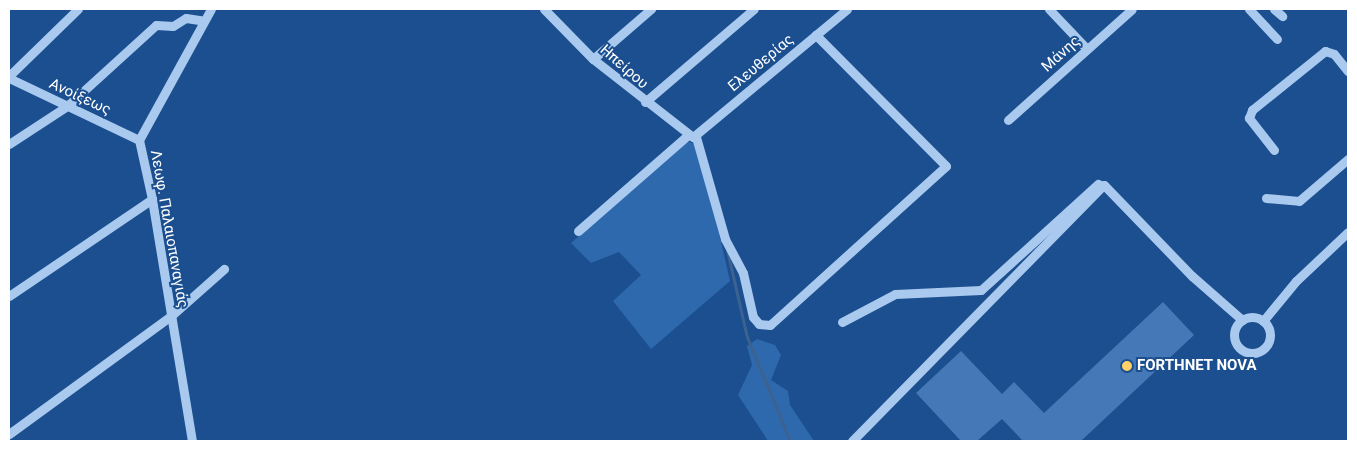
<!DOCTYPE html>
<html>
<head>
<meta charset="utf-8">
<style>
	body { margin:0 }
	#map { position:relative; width:1357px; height:450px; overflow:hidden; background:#1b4f8f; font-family:Roboto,sans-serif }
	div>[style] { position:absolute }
	.green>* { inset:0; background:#2e69ad }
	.stream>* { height:3px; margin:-1.5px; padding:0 1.5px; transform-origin:1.5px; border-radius:1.5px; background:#3c6290 }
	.building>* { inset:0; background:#4478b7 }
	.minor>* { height:9px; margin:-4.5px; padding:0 4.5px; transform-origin:4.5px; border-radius:4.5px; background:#a9c9ee }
	.minor>.ring { margin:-4.5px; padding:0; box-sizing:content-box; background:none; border:9px solid #a9c9ee; border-radius:50% }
	.dots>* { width:14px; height:14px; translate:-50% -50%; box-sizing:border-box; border:2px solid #1b4f8f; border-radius:50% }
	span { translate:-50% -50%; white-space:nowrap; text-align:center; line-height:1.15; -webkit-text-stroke:4px #1b4f8f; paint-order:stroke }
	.street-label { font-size:15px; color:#fff }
	.poi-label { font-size:15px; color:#fff; font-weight:700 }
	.left { translate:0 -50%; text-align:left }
	.frame { position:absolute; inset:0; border:10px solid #fff; pointer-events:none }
</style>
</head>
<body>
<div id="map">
	<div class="green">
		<i style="clip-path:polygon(686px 141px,699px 145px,730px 281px,651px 349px,613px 301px,641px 275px,619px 252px,591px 263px,571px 243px)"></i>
		<i style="clip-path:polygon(757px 339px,775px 345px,781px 355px,771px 380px,788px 391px,790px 405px,814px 441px,768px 441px,738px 395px,752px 365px,747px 346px)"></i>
	</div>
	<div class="stream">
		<i style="left:727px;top:250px;width:89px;rotate:77.1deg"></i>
		<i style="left:747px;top:337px;width:113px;rotate:67.5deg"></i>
	</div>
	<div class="building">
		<i style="clip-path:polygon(1163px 302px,1194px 335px,1081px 441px,1023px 441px,1002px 419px,977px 441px,961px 441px,916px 393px,961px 351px,1002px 394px,1014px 382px,1044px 413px)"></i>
	</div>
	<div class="minor">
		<i style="left:544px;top:9px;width:70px;rotate:45.6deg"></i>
		<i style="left:593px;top:59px;width:127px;rotate:38deg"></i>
		<i style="left:693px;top:137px;width:200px;rotate:-39.7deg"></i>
		<i style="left:1049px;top:9px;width:55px;rotate:46.5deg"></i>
		<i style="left:1249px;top:9px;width:41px;rotate:47deg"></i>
		<i style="left:1274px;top:9px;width:11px;rotate:41deg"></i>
		<i style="left:593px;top:59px;width:77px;rotate:-40.8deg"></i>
		<i style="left:9px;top:76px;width:96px;rotate:-44.2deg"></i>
		<i style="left:9px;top:78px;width:144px;rotate:25.5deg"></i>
		<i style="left:645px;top:102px;width:143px;rotate:-40.5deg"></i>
		<i style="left:1008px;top:120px;width:166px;rotate:-41.8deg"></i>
		<i style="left:696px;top:137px;width:106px;rotate:74.1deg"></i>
		<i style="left:725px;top:239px;width:38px;rotate:62deg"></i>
		<i style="left:743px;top:273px;width:45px;rotate:77.2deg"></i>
		<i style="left:753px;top:317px;width:9px;rotate:49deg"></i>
		<i style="left:759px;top:324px;width:11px;rotate:5deg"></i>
		<i style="left:770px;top:325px;width:237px;rotate:-42.1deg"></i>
		<i style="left:946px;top:166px;width:185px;rotate:-134.8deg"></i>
		<i style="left:9px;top:144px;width:69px;rotate:-33.2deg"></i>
		<i style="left:67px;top:106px;width:120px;rotate:-42.3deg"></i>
		<i style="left:156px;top:25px;width:17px;rotate:3deg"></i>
		<i style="left:173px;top:26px;width:15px;rotate:-32deg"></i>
		<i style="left:186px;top:18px;width:18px;rotate:9deg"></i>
		<i style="left:1274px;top:150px;width:41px;rotate:-128deg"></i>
		<i style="left:1249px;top:118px;width:9px;rotate:-69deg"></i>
		<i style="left:1252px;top:110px;width:94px;rotate:-38.9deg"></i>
		<i style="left:1325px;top:51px;width:9px;rotate:18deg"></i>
		<i style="left:1334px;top:54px;width:22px;rotate:51deg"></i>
		<i style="left:1266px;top:198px;width:33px;rotate:5deg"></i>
		<i style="left:1299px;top:201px;width:65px;rotate:-40.6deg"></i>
		<i style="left:578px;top:231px;width:145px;rotate:-41.1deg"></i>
		<i style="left:9px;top:296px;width:173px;rotate:-34.1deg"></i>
		<i class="ring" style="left:1234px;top:317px;width:27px;height:27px"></i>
		<i style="left:1263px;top:321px;width:52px;rotate:-50.5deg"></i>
		<i style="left:1296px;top:281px;width:71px;rotate:-43.3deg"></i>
		<i style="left:842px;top:322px;width:60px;rotate:-27.8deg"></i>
		<i style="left:895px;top:294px;width:86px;rotate:-2.7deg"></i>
		<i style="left:981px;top:290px;width:158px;rotate:-42.2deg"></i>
		<i style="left:9px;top:434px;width:200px;rotate:-36.1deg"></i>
		<i style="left:171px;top:316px;width:71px;rotate:-41.6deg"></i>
		<i style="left:192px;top:441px;width:245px;rotate:-99.4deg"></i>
		<i style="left:152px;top:199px;width:60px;rotate:-102.4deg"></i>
		<i style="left:139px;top:140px;width:149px;rotate:-61.2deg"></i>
		<i style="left:852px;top:441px;width:359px;rotate:-45.5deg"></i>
		<i style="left:1104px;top:185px;width:127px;rotate:46deg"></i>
		<i style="left:1192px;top:276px;width:67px;rotate:41.3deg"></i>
	</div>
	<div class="dots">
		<i style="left:1127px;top:366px;background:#ffd166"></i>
	</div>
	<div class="street-label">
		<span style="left:1061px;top:54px;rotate:-42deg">Μάνης</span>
		<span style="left:761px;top:63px;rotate:-40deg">Ελευθερίας</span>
		<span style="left:624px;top:67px;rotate:41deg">Ηπείρου</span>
		<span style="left:80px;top:97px;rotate:25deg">Ανοίξεως</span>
		<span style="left:169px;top:229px;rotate:80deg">Λεωφ. Παλαιοπαναγιάς</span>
	</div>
	<div class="poi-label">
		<span class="left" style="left:1137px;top:366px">FORTHNET NOVA</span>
	</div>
	<div class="frame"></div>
</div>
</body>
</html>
